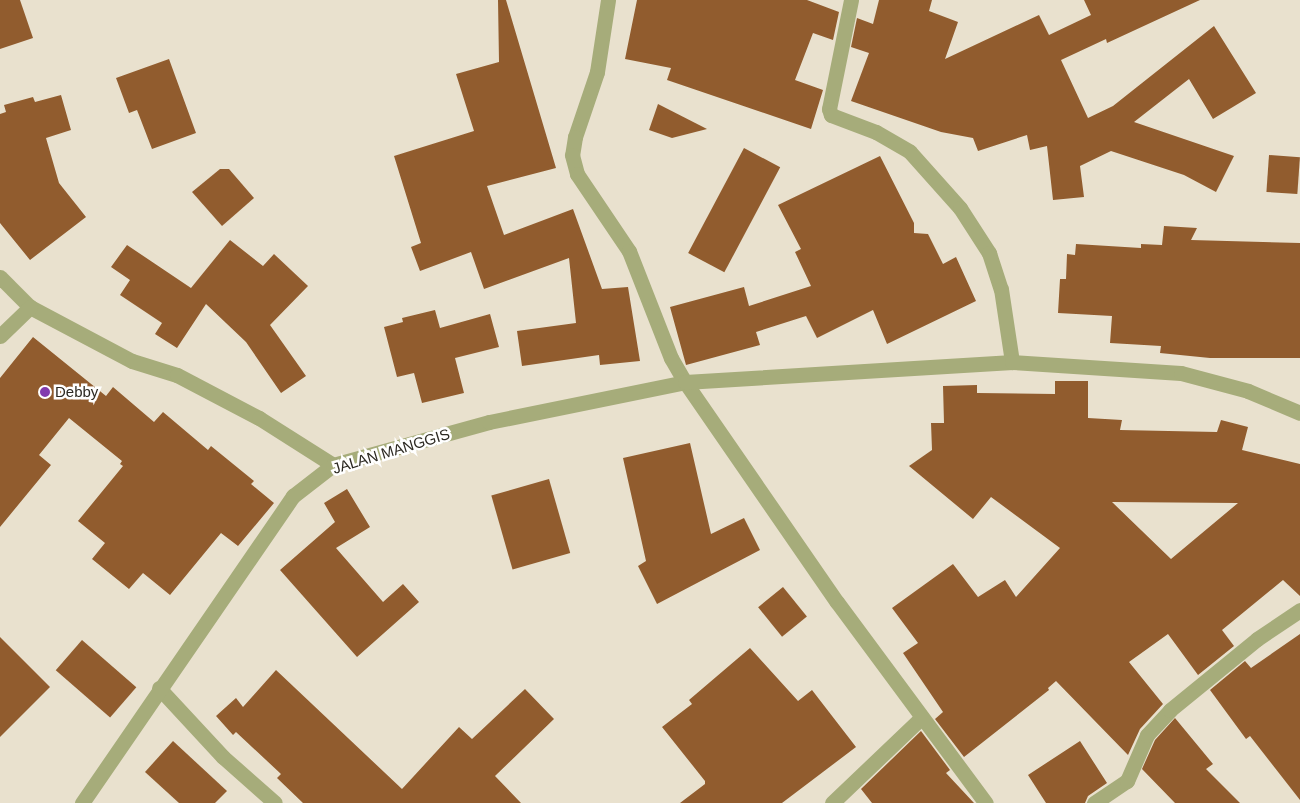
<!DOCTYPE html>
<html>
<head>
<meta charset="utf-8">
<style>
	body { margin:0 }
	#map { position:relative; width:1300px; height:803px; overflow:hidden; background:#e9e1ce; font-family:Arial,sans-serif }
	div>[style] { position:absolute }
	.building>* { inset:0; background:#915c2e; transform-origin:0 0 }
	.lane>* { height:15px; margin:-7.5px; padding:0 7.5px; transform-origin:7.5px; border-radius:7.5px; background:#a6ac7a }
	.street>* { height:15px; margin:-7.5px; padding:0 7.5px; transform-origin:7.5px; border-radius:7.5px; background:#a6ac7a }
	.dots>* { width:14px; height:14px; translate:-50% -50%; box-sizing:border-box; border:2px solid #fff; border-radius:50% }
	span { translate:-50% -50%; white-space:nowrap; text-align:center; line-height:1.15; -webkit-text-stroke:5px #fff; paint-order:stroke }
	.poi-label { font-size:15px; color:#2d2a23 }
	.left { translate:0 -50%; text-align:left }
	.street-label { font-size:15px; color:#2d2a23 }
</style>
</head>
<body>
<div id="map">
	<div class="building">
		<i style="clip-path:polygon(0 0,20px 0,33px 38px,0 49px)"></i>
		<i style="clip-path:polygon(498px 0,506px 0,556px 168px,487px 186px,504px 235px,573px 209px,602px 289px,628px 287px,640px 361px,600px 365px,599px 355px,522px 366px,517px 331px,576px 323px,569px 258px,484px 289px,471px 252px,420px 271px,411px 247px,421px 243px,394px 156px,474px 131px,456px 74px,499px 62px)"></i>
		<i style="clip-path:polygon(637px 0,807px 0,839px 12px,833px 40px,813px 33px,795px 80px,823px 90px,811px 129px,667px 80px,671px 68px,625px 59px)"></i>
		<i style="clip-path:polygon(879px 0,932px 0,929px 11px,958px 22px,945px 59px,1039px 15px,1049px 35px,1091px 15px,1084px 0,1200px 0,1107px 43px,1106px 39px,1061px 60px,1088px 118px,1113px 106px,1214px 26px,1256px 93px,1213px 119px,1189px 79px,1134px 122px,1234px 156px,1216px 192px,1184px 175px,1111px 151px,1080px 166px,1084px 197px,1053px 200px,1047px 146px,1030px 150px,1027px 135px,978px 151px,973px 138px,941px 132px,851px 101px,869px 53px,851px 47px,857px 18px,873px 24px)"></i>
		<i style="clip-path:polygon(169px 59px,196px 133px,152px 149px,137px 110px,129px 113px,116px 78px)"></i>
		<i style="clip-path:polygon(61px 95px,71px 130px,46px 138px,59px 183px,86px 217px,30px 260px,0 223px,0 114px,6px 112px,4px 105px,33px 97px,35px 102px)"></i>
		<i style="clip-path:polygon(658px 104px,707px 129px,672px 138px,649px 130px)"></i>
		<i style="left:744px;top:148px;width:41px;height:119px;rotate:28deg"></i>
		<i style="left:1269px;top:155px;width:31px;height:37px;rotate:4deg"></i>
		<i style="clip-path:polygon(880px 156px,914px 223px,914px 233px,928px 234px,943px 264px,956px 257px,976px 301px,887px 344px,873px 310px,817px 338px,806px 316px,756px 332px,760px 345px,686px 365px,670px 307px,744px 287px,749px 306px,811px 286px,795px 252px,801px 249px,778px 205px)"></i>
		<i style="clip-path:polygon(220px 169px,229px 169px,254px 198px,222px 226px,192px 192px)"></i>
		<i style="clip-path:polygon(1164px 226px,1197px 228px,1191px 240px,1300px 243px,1300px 358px,1210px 358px,1160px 353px,1161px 346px,1110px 343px,1112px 316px,1058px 313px,1060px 279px,1066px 279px,1067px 254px,1075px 255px,1076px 244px,1141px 248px,1141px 244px,1162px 245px)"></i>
		<i style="clip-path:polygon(230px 240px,263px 266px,274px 254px,308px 286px,270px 325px,306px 376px,281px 393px,246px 342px,206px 304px,177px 348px,155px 334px,162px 323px,120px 295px,130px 280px,111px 267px,127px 245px,191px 288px)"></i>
		<i style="clip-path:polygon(435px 310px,440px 328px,490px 314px,499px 347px,455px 358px,464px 393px,422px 403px,414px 373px,397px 377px,384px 327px,403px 322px,402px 318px)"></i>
		<i style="clip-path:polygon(33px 337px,106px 396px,113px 387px,154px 422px,163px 412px,208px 450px,211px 446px,254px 481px,251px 484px,274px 503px,238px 546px,221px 533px,170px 595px,143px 573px,129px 589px,92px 559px,105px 543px,78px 521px,123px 466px,120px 464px,122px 461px,69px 418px,39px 455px,51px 465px,0 527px,0 378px)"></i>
		<i style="clip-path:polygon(evenodd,1055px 381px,1088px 381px,1088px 418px,1122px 420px,1120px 430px,1217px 432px,1221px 420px,1248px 427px,1242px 450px,1300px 464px,1300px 596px,1283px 580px,1222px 630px,1234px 646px,1198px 675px,1168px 634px,1129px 662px,1163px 704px,1140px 729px,1128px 755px,1056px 681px,1048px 688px,1049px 690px,964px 757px,935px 719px,943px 712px,903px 653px,918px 643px,892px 608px,953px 564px,978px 597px,1005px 580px,1016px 597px,1060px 548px,991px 497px,973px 519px,909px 466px,932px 450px,931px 423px,944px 423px,943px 386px,977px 385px,977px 393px,1055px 394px,1055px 381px,1112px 502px,1238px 503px,1171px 559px,1112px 502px)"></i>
		<i style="clip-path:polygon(690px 443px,711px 534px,744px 518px,760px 550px,657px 604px,638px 566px,646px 561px,623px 458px)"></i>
		<i style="left:549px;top:479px;width:77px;height:60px;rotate:74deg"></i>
		<i style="clip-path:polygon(347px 489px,370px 527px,336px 548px,383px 602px,403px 584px,419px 602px,357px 657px,280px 570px,335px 522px,324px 503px)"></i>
		<i style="left:783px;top:587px;width:38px;height:32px;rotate:51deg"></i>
		<i style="clip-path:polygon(1300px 634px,1300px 800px,1250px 736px,1246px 739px,1210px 690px,1245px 661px,1251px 668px)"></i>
		<i style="clip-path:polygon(0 637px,50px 687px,0 737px)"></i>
		<i style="left:82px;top:640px;width:72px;height:40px;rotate:41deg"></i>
		<i style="clip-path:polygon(750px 648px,798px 701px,812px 690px,856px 747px,782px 803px,680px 803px,705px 784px,705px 781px,662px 727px,692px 704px,689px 700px)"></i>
		<i style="clip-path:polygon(276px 670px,402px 789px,459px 727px,472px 739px,525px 689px,554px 719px,495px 776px,521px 803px,303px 803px,277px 778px,281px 774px,236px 732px,233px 735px,216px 716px,236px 698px,243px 707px)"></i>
		<i style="clip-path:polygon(1175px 718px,1213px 764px,1206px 769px,1240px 803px,1175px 803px,1142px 769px,1155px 740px)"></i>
		<i style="clip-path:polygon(921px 731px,950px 770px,946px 773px,974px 803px,872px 803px,861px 789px)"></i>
		<i style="clip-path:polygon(173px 741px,227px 791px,215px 803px,179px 803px,145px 772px)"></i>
		<i style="clip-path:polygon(1080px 741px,1107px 783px,1088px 796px,1085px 803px,1046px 803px,1028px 775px)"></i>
	</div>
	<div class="lane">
		<i style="left:832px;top:803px;width:124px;rotate:-43.7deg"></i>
	</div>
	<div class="street">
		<i style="left:608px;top:0;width:73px;rotate:98.7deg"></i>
		<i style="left:597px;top:72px;width:69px;rotate:108.7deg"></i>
		<i style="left:575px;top:137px;width:18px;rotate:99deg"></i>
		<i style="left:572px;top:155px;width:20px;rotate:75deg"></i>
		<i style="left:577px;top:174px;width:93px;rotate:56deg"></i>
		<i style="left:629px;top:251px;width:115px;rotate:68.6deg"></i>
		<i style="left:671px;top:358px;width:28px;rotate:60deg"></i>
		<i style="left:685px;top:382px;width:267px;rotate:55.4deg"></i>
		<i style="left:837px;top:602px;width:250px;rotate:53.5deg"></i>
		<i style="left:851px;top:0;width:111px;rotate:101.4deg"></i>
		<i style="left:829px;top:109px;width:6px;rotate:72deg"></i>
		<i style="left:831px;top:115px;width:48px;rotate:20.7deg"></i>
		<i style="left:876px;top:132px;width:39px;rotate:30deg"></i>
		<i style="left:910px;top:152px;width:75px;rotate:48.2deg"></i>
		<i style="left:960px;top:208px;width:54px;rotate:57.2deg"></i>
		<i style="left:989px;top:253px;width:38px;rotate:72deg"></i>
		<i style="left:1001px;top:289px;width:74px;rotate:81.4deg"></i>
		<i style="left:0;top:277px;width:42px;rotate:45deg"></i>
		<i style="left:30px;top:307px;width:115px;rotate:27.9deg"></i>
		<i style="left:132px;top:361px;width:47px;rotate:17.3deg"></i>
		<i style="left:177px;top:375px;width:93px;rotate:27.7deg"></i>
		<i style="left:259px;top:418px;width:88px;rotate:32.4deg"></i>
		<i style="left:0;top:336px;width:42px;rotate:-44deg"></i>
		<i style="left:159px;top:688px;width:94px;rotate:47.2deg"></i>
		<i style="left:223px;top:757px;width:69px;rotate:41.5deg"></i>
		<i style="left:82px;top:803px;width:373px;rotate:-55.5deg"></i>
		<i style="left:293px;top:496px;width:51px;rotate:-37.8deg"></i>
		<i style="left:333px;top:465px;width:162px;rotate:-15.4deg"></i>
		<i style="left:489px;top:422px;width:200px;rotate:-11.5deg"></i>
		<i style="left:685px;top:382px;width:328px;rotate:-3.5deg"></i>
		<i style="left:1012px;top:362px;width:169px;rotate:3.7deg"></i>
		<i style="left:1181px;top:373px;width:69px;rotate:15deg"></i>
		<i style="left:1248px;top:391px;width:56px;rotate:22.9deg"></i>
		<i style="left:1094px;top:803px;width:40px;rotate:-34deg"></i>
		<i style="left:1127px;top:781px;width:50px;rotate:-66.5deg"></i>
		<i style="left:1147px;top:735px;width:34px;rotate:-47deg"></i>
		<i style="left:1170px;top:710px;width:112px;rotate:-39.2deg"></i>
		<i style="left:1257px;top:639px;width:52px;rotate:-34deg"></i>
	</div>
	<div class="dots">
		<i style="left:45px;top:392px;background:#823bae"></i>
	</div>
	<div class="poi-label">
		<span class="left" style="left:55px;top:392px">Debby</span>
	</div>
	<div class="street-label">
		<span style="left:391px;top:451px;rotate:-17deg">JALAN MANGGIS</span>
	</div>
</div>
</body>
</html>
